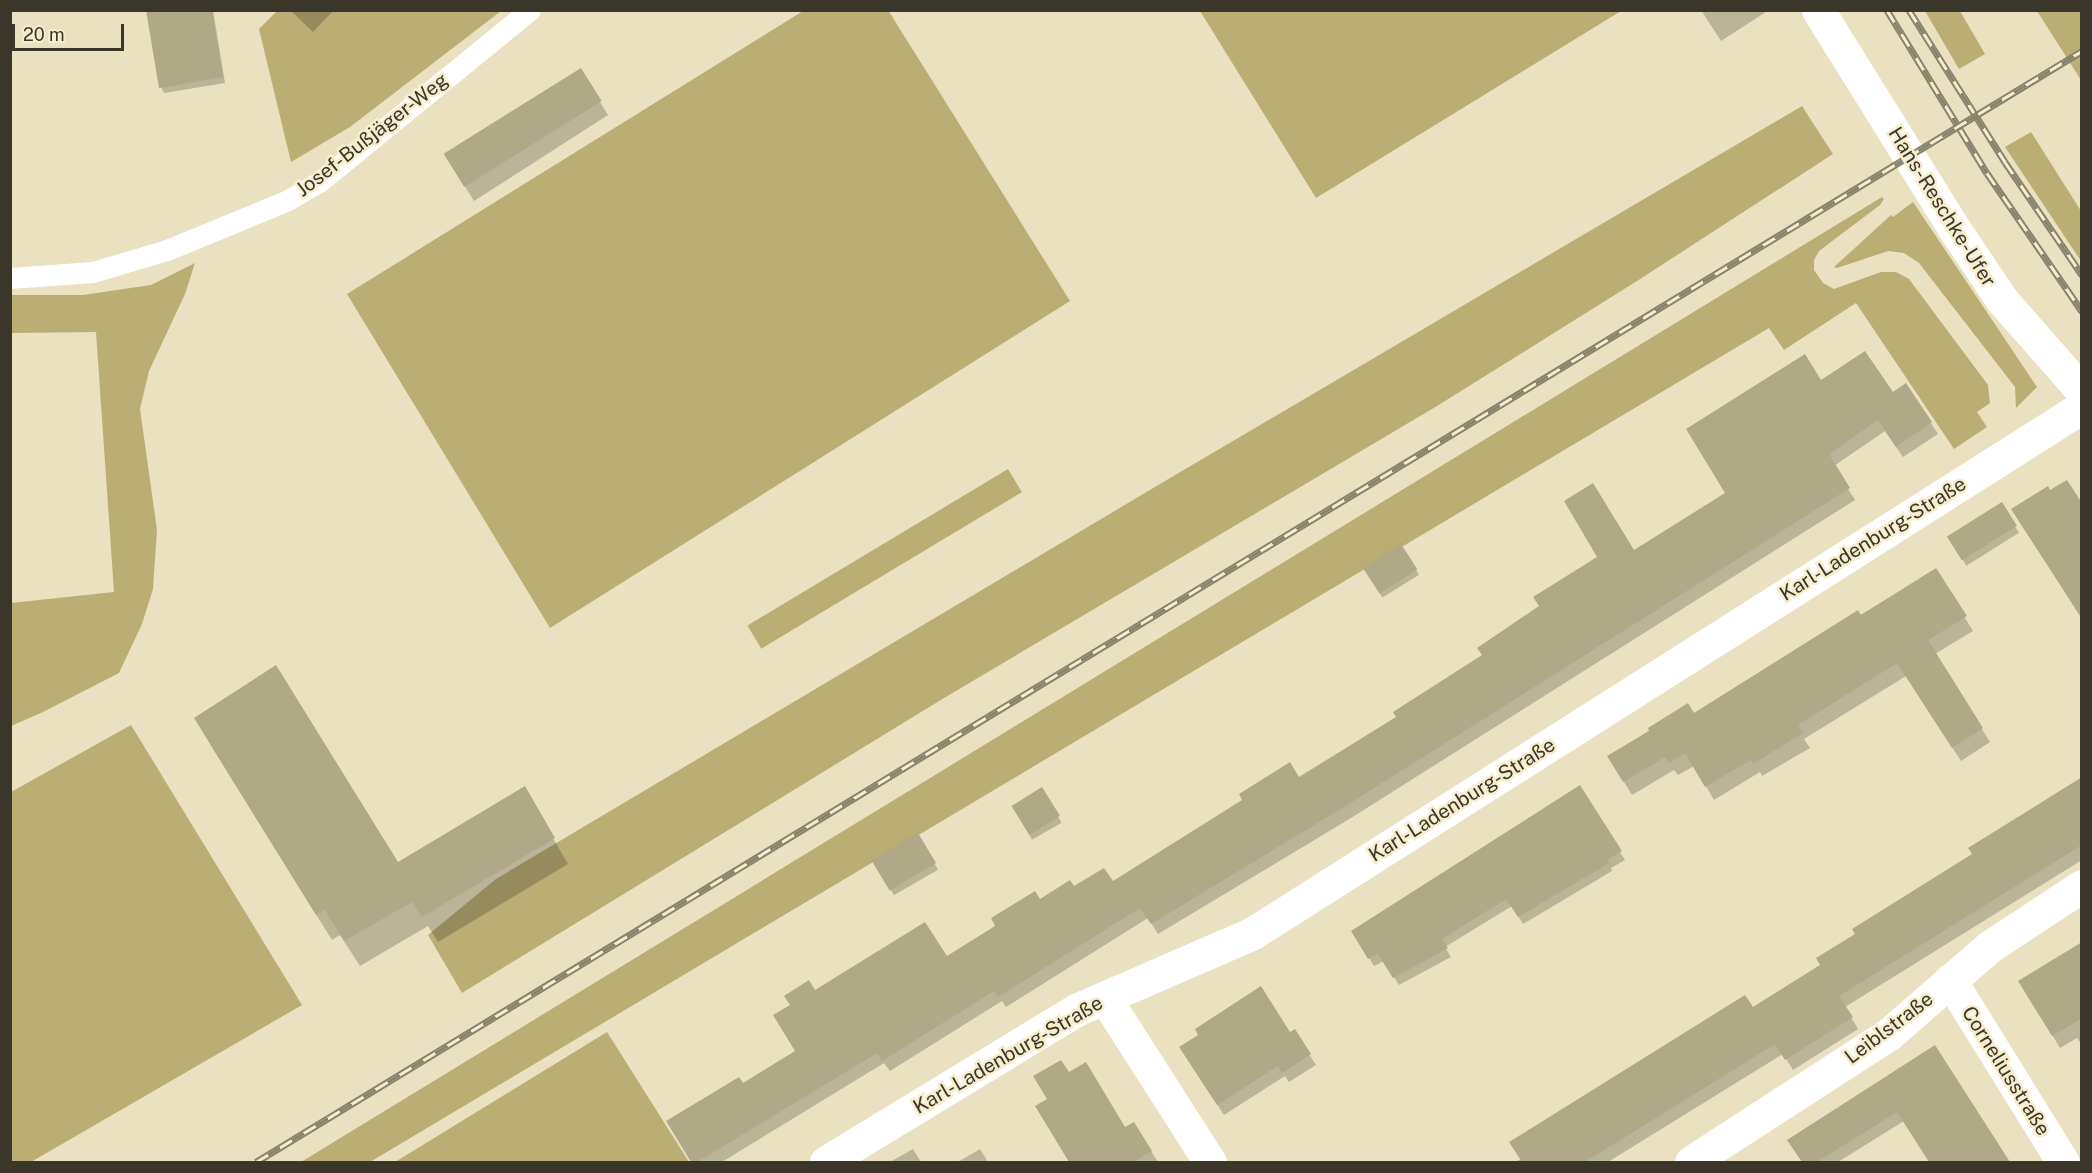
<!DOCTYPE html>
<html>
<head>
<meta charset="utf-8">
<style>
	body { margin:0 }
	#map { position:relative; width:2092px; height:1173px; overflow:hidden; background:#e9e1bf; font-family:"Public Sans",sans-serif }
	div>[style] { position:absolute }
	.green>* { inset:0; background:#bbae75; transform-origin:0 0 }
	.shadow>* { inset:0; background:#0003; transform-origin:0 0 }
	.building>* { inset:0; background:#b0a988; transform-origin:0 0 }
	.service>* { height:21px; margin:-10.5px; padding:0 10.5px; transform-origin:10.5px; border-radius:10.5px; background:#fff }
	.minor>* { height:33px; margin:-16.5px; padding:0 16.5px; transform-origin:16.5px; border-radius:16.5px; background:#fff }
	.rail>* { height:7px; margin-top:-3.5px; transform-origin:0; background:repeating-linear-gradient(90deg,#f6eecc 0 14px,#88836c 0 28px); box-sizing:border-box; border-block:2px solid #88836c }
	span { translate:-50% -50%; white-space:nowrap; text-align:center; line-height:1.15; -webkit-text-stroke:5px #f6eecc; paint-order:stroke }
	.street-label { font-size:20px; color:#3a372a }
	.frame { position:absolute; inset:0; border:12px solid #3a372a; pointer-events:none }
	.scale { position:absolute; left:12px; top:24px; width:112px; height:27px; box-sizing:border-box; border:3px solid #3a372a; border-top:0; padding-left:8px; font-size:18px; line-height:21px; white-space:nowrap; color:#3a372a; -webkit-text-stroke:4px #f6eecc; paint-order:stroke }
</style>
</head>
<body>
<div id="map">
	<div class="green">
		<i style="clip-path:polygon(278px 10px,501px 10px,501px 11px,350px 127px,291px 162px,259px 29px)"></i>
		<i style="clip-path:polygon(888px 10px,1070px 301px,550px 628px,347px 294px,803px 11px)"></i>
		<i style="clip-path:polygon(1200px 11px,1621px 11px,1316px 198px)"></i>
		<i style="clip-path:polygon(1925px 11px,1960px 11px,1985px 54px,1959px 69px)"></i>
		<i style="clip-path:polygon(2037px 11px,2081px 11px,2081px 80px)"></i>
		<i style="clip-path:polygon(1802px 106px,1833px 154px,1637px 281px,1437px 406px,944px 698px,462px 993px,428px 935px,496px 879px,1165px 481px)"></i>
		<i style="clip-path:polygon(2031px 132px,2081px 211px,2081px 261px,2005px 147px)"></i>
		<i style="clip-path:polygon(1882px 197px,1884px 199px,1880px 205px,1819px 251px,1814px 260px,1814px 270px,1823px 283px,1834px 289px,1881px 272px,1896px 272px,1909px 279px,1988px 385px,1990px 403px,1977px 412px,1987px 427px,1954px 449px,1856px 303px,1784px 350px,1769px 328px,370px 1162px,301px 1162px)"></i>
		<i style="clip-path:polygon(1913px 202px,2037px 387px,2016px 408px,2015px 387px,1919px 263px,1904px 253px,1888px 251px,1837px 268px,1834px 267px,1891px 215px,1893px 217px)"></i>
		<i style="clip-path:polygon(195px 263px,185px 294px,149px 371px,140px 409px,157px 530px,153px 589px,142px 624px,119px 673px,43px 712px,11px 726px,11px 603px,114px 592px,96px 332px,11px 333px,12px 295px,83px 295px,151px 285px)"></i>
		<i style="left:1008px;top:469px;width:27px;height:304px;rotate:59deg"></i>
		<i style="clip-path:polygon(131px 725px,302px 1005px,31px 1162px,11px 1162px,11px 792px)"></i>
		<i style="clip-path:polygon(607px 1032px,689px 1162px,395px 1162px)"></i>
	</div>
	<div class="shadow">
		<i style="clip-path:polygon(148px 10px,213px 10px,225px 83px,164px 93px,161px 87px)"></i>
		<i style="clip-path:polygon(290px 10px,334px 10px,313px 32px)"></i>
		<i style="clip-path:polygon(1701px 10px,1769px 10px,1721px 41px)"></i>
		<i style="clip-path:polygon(580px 70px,608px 115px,474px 201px,454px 169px)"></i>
		<i style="clip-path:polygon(1821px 382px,1892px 394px,1906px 385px,1938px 434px,1903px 457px,1885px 431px,1834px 466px,1855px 500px,1351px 818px,1158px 934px,1148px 918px,1006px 1007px,1002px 1001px,890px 1071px,884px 1063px,722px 1162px,692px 1162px,668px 1122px,742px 1085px,797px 1051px,815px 992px,946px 958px,1040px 901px,1074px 888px,1112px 883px,1299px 780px,1398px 718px,1633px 552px,1727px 493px)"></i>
		<i style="left:2001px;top:504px;width:34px;height:62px;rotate:58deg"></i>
		<i style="left:1401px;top:546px;width:34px;height:43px;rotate:58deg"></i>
		<i style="clip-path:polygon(1936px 570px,1973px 631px,1935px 654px,1990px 742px,1961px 761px,1906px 676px,1804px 739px,1810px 748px,1762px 776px,1760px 772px,1714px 800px,1694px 766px,1678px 775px,1674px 770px,1632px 795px,1609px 757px,1688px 705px,1693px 715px)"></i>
		<i style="clip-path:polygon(210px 744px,398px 864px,524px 788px,568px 864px,438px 942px,428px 926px,360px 966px,340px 935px,332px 940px)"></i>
		<i style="clip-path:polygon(2082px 779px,2082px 860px,1845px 1007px,1858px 1029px,1793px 1070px,1783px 1054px,1608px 1162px,1516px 1162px,1822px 966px)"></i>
		<i style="left:1042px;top:789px;width:39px;height:34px;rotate:60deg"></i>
		<i style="left:918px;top:835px;width:40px;height:51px;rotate:60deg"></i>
		<i style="clip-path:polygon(1620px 852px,1625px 860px,1611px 868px,1612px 871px,1523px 924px,1512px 906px,1445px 947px,1451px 957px,1399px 985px,1384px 961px,1374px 966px,1353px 931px)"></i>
		<i style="clip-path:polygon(2082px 944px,2082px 1045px,2077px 1038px,2060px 1048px,2020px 981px)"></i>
		<i style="clip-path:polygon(1294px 1031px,1316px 1065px,1289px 1082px,1285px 1076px,1224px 1115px,1187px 1058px)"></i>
		<i style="clip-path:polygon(1935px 1047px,2008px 1162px,1930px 1162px,1904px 1121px,1838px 1162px,1803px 1162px,1795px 1150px)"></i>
		<i style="clip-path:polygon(1068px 1074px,1151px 1151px,1158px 1162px,1070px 1162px,1037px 1107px,1049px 1100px)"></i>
		<i style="clip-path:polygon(913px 1149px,921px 1162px,890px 1162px)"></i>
		<i style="clip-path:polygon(980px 1149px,988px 1162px,958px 1162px)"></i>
	</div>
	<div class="building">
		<i style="clip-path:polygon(146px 10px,212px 10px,223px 77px,159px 88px)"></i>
		<i style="left:581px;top:68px;width:39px;height:162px;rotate:58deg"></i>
		<i style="clip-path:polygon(1865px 351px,1893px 392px,1906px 383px,1932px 422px,1896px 447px,1878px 420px,1829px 454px,1850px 488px,1344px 807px,1151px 924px,1140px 908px,998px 997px,994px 991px,882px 1061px,877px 1053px,697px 1162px,691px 1162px,666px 1121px,739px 1077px,743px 1083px,795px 1051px,773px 1015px,790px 1005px,784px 996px,809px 980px,815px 990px,925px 922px,947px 956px,995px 926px,991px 918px,1035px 891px,1040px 899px,1070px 880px,1074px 886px,1104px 868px,1113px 881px,1242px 800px,1239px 794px,1290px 762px,1299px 777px,1396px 717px,1393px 712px,1482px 655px,1477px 648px,1539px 606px,1533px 597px,1597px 557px,1564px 501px,1593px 483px,1634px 550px,1725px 493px,1686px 429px,1805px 354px,1821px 380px)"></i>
		<i style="clip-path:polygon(2067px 480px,2082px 503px,2082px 619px,2011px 509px,2048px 486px,2050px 490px)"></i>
		<i style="left:2002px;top:502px;width:28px;height:65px;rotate:58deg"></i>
		<i style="left:1401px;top:544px;width:30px;height:45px;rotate:57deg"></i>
		<i style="clip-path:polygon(1936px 568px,1967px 616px,1928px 640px,1983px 728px,1952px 748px,1897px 663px,1798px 725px,1803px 733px,1753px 764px,1751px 760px,1705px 787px,1685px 753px,1669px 763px,1665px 757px,1623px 782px,1607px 756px,1649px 731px,1648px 728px,1688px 703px,1694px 713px,1858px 610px,1861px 615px)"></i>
		<i style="clip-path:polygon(276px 665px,398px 862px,525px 786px,555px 838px,422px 917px,412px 902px,344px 941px,325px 910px,316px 915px,194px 718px)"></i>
		<i style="clip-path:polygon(2082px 777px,2082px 845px,1839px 996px,1853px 1017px,1785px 1060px,1775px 1044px,1585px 1162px,1522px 1162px,1509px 1142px,1745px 995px,1753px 1007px,1820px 965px,1816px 958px,1855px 934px,1852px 929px,1972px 854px,1968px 848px)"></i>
		<i style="clip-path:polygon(1580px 785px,1622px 851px,1607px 860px,1609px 863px,1518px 917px,1506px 899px,1442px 939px,1448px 948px,1393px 978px,1378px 954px,1368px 959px,1351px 931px)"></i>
		<i style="left:1042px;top:787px;width:34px;height:36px;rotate:58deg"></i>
		<i style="left:918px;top:833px;width:35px;height:54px;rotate:59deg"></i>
		<i style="clip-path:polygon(2082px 942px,2082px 1018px,2052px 1036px,2018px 981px)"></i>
		<i style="clip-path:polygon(1261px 986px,1290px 1032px,1295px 1029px,1311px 1054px,1282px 1073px,1278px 1066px,1217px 1105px,1179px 1047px,1198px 1035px,1195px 1029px)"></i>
		<i style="clip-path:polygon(1935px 1045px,2010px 1162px,1929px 1162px,1897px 1112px,1817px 1162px,1802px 1162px,1787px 1140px)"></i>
		<i style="clip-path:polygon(1061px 1060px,1069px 1072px,1086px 1062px,1125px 1127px,1134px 1122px,1152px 1151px,1133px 1162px,1069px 1162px,1035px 1106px,1047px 1099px,1033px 1076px)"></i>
	</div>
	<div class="service">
		<i style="left:10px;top:278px;width:83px;rotate:-4.1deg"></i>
		<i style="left:93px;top:272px;width:77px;rotate:-16.6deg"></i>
		<i style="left:167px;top:250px;width:129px;rotate:-22.4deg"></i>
		<i style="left:286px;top:201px;width:38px;rotate:-30deg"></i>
		<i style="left:319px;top:182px;width:272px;rotate:-39.2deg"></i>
	</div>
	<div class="minor">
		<i style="left:1818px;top:10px;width:259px;rotate:58.1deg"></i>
		<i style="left:1955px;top:230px;width:84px;rotate:56.1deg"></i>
		<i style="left:2002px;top:300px;width:121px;rotate:48.7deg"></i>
		<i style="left:1950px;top:980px;width:214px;rotate:58.2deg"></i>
		<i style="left:1105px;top:998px;width:195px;rotate:57.4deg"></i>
		<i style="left:826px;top:1162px;width:293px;rotate:-31.3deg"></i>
		<i style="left:1076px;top:1010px;width:193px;rotate:-23.5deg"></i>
		<i style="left:1253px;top:933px;width:982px;rotate:-32.4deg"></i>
		<i style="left:1691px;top:1162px;width:236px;rotate:-32.9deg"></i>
		<i style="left:1889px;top:1034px;width:133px;rotate:-41deg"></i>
		<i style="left:1989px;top:947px;width:111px;rotate:-33.3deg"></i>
	</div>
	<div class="rail">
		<i style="left:1887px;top:10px;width:191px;rotate:58.5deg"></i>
		<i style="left:1987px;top:173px;width:168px;rotate:55.5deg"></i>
		<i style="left:1909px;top:10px;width:180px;rotate:57.7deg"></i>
		<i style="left:2005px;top:162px;width:137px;rotate:55.7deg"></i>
		<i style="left:256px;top:1162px;width:2137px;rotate:-31.32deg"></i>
	</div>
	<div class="street-label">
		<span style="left:372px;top:135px;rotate:-38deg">Josef-Bußjäger-Weg</span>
		<span style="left:1942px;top:207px;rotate:58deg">Hans-Reschke-Ufer</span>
		<span style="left:1873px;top:539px;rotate:-32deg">Karl-Ladenburg-Straße</span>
		<span style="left:1462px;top:800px;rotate:-32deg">Karl-Ladenburg-Straße</span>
		<span style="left:1889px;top:1028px;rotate:-37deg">Leiblstraße</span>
		<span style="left:1008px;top:1055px;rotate:-30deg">Karl-Ladenburg-Straße</span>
		<span style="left:2006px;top:1071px;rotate:58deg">Corneliusstraße</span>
	</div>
	<div class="frame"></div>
	<div class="scale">20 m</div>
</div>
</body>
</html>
